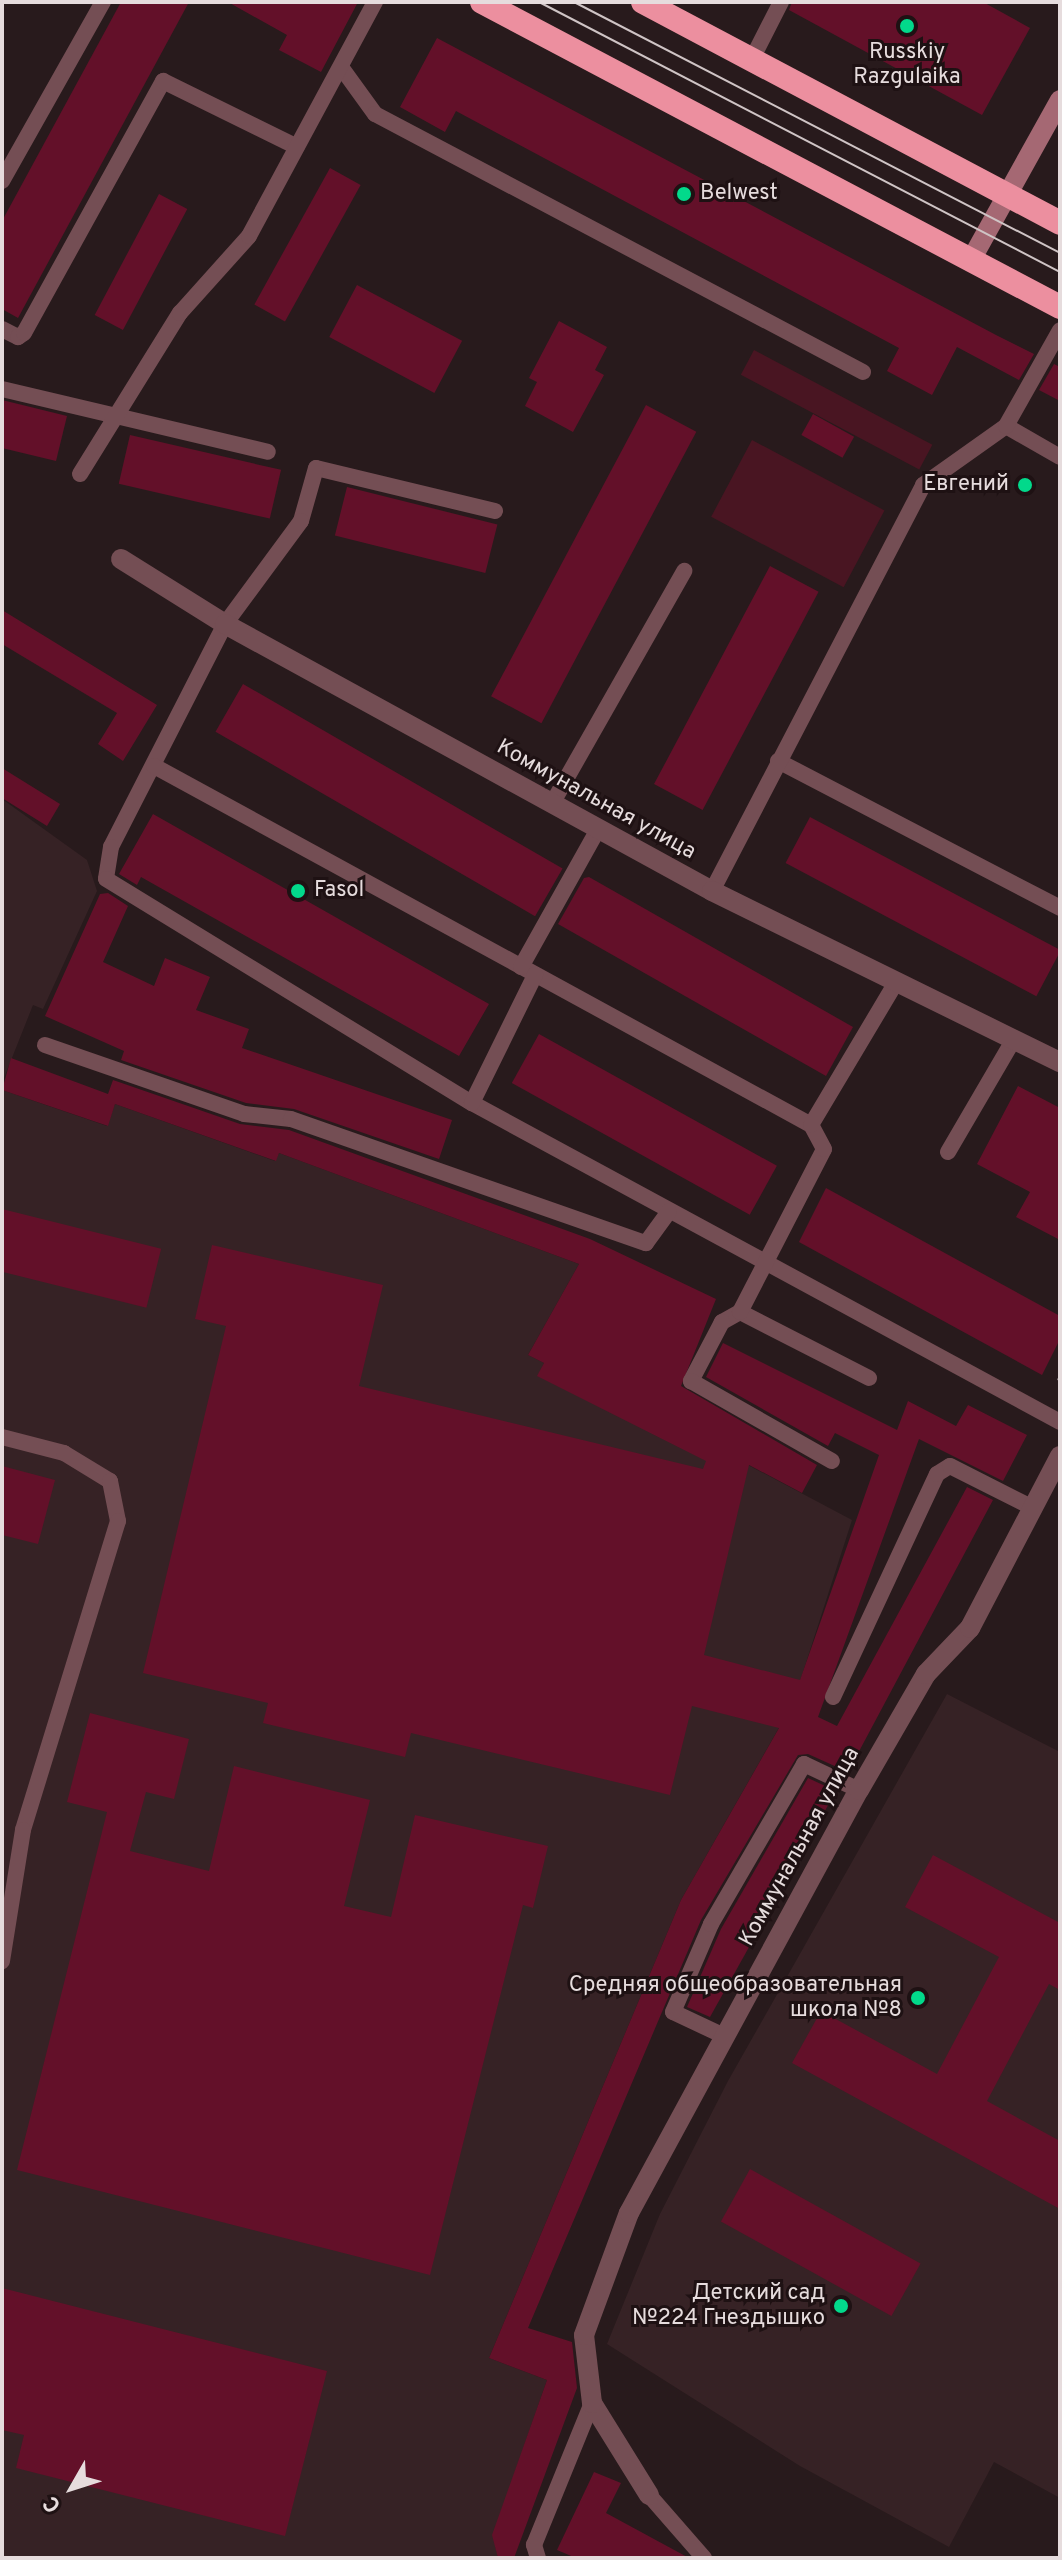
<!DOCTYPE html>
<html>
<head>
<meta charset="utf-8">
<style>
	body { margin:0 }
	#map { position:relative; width:1062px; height:2560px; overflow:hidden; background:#281a1c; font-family:Overpass,sans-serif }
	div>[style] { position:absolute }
	.built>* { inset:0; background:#362225 }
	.green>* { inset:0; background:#491522; transform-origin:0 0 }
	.building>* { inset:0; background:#631029; transform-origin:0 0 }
	.path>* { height:5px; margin-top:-2.5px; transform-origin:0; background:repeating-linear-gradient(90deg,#897d7e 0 4px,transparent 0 8px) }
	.lane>* { height:16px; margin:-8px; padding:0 8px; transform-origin:8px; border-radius:8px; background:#744e54 }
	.street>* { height:20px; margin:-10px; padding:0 10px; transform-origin:10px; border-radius:10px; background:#744e54 }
	.secondary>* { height:20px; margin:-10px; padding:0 10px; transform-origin:10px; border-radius:10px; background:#a56873 }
	.highway>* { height:24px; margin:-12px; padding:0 12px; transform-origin:12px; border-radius:12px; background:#ec8f9f }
	.tram>* { height:2px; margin:-1px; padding:0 1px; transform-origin:1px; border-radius:1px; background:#cfc4c5 }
	.dots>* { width:22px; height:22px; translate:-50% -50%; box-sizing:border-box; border:4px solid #1e1113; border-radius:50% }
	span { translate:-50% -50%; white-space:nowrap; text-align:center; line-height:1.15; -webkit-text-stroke:6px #1e1113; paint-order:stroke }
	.poi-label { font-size:22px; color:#e6dcdd }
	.left { translate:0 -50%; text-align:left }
	.right { translate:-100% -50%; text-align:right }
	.street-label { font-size:22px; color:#e6dcdd }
	.frame { position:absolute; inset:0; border:4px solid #e6dcdd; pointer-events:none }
	.north { position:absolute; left:32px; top:2448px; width:80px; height:80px; -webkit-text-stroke:6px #1e1113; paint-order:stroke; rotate:231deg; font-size:22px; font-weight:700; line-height:32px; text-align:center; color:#e6dcdd }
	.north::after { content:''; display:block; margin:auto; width:28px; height:36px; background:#e6dcdd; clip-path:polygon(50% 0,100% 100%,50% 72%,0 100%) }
</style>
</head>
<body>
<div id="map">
	<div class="built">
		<i style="clip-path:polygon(2px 799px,87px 860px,97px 891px,43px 1009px,33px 1005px,2px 1083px)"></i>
		<i style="clip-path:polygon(2px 1090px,107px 1126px,115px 1104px,275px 1161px,279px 1153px,579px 1264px,528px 1355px,544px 1363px,538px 1376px,667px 1422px,852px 1520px,793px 1703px,681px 1900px,489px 2358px,547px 2380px,493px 2535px,498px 2558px,2px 2558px)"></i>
		<i style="clip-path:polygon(947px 1694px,1060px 1752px,1060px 2498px,994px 2462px,949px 2547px,800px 2466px,607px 2344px,660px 2214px,728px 2081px)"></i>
	</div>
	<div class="green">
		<i style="left:754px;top:350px;width:202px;height:28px;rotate:28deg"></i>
		<i style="left:752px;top:440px;width:150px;height:87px;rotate:28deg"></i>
	</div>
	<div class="building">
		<i style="clip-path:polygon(121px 2px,189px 2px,18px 318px,2px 309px,2px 221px)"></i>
		<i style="clip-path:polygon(228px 2px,358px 2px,321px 72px,279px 50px,287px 35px)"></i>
		<i style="clip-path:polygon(792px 2px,983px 2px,1030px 28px,982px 115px,789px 10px)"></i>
		<i style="clip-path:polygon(437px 38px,996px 335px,1034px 354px,1019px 380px,957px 347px,932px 395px,887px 371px,899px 348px,456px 111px,445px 132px,400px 107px)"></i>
		<i style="left:330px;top:168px;width:35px;height:156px;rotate:29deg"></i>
		<i style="left:159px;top:194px;width:32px;height:137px;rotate:28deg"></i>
		<i style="left:357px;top:285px;width:119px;height:59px;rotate:28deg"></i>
		<i style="clip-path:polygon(559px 321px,607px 347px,595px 370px,604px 375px,573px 432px,525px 406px,537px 382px,529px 378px)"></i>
		<i style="clip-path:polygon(1054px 364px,1060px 367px,1060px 401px,1039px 390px)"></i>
		<i style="clip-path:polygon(2px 400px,67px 416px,56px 461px,2px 448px)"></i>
		<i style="left:646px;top:405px;width:57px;height:330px;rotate:28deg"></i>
		<i style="left:813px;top:414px;width:47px;height:24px;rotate:29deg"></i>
		<i style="left:130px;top:435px;width:155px;height:50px;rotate:13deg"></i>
		<i style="left:347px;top:487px;width:155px;height:50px;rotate:14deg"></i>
		<i style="left:770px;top:566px;width:55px;height:247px;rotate:28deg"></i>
		<i style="clip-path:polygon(2px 610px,157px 705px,123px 761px,98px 744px,117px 713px,2px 644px)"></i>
		<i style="left:243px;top:684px;width:369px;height:55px;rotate:30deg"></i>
		<i style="clip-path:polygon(2px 768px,60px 804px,47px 826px,2px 798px)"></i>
		<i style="clip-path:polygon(153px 814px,489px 1004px,459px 1056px,141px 877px,137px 885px,119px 874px)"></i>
		<i style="left:810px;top:817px;width:284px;height:52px;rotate:28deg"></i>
		<i style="clip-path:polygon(589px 877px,853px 1027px,826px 1076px,558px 924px,584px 878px)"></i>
		<i style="clip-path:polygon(108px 893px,128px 906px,103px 962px,154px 986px,165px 958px,210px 977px,196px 1010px,249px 1029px,242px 1048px,452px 1120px,439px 1159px,294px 1109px,246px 1103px,121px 1060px,124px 1051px,45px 1016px,100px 894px)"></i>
		<i style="left:539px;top:1034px;width:272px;height:56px;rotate:29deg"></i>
		<i style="clip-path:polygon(11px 1058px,108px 1094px,113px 1080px,240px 1124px,289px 1130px,590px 1239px,716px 1299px,681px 1386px,817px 1465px,802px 1493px,749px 1465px,704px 1655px,800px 1680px,879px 1455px,835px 1433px,828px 1446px,706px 1377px,723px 1343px,897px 1430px,908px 1401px,956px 1426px,968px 1405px,1027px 1435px,1003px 1481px,919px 1439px,818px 1717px,837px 1726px,967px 1487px,993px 1500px,848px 1772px,808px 1754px,798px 1755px,701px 1920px,528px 2328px,572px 2342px,577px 2388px,514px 2558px,498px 2558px,492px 2535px,547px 2380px,489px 2358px,681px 1900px,779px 1728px,692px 1706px,670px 1795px,411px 1733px,405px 1757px,263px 1723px,268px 1703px,143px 1673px,226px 1326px,195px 1319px,212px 1245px,383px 1285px,359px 1386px,703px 1469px,706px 1461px,537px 1376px,544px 1363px,528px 1355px,579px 1264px,279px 1153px,276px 1161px,115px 1104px,108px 1126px,2px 1090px)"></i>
		<i style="clip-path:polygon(1018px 1086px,1060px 1108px,1060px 1240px,1016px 1217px,1030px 1192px,977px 1164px)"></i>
		<i style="clip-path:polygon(826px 1188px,1060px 1316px,1060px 1339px,1042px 1375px,799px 1242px)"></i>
		<i style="left:2px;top:1209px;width:164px;height:61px;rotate:14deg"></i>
		<i style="clip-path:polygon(2px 1466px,55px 1480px,38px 1544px,2px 1535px)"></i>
		<i style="clip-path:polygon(90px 1713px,189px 1739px,174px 1799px,146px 1792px,130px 1851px,209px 1871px,234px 1766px,370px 1800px,344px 1906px,391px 1917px,415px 1815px,548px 1846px,533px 1908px,523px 1905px,430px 2275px,17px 2170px,107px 1812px,67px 1802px)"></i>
		<i style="clip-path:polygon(808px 1778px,836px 1791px,710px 2017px,687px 2007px,721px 1929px)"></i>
		<i style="clip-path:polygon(933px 1855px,1060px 1923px,1060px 1990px,1049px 1984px,987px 2101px,1060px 2141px,1060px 2209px,792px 2063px,821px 2011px,937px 2074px,999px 1957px,905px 1907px)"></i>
		<i style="left:750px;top:2169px;width:195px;height:60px;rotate:29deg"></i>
		<i style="clip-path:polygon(2px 2288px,327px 2371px,285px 2536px,16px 2468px,24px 2435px,2px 2430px)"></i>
		<i style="clip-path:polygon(594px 2472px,621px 2483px,606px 2513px,689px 2558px,576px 2558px,557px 2550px)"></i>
	</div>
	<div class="path">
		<i style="left:1058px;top:1377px;width:2px;rotate:27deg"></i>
	</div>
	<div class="lane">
		<i style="left:751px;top:61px;width:66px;rotate:-63deg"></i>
		<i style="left:341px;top:67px;width:58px;rotate:54.1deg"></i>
		<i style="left:375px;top:114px;width:552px;rotate:27.86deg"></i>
		<i style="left:2px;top:181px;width:206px;rotate:-60.6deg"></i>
		<i style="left:2px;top:329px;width:18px;rotate:27deg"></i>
		<i style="left:18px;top:337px;width:7px;rotate:-34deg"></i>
		<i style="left:24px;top:333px;width:288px;rotate:-61.1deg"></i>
		<i style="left:163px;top:81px;width:149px;rotate:26.2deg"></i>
		<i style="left:2px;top:389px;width:273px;rotate:13.3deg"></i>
		<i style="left:1006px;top:426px;width:62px;rotate:29.9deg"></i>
		<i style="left:80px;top:474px;width:190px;rotate:-58.2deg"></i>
		<i style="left:180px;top:313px;width:103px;rotate:-48.1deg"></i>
		<i style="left:249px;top:236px;width:266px;rotate:-61.7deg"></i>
		<i style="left:495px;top:511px;width:184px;rotate:-166.5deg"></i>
		<i style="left:316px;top:468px;width:55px;rotate:105.8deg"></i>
		<i style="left:301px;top:521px;width:128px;rotate:126.4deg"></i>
		<i style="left:225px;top:624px;width:250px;rotate:117.1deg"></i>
		<i style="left:111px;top:847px;width:32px;rotate:99deg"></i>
		<i style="left:106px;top:879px;width:429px;rotate:31.5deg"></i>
		<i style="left:472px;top:1103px;width:669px;rotate:28.48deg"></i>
		<i style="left:778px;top:761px;width:318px;rotate:27.5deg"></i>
		<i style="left:154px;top:766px;width:749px;rotate:28.65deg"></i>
		<i style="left:553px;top:802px;width:266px;rotate:-60.4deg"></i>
		<i style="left:712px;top:891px;width:458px;rotate:-62.5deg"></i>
		<i style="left:923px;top:485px;width:102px;rotate:-35.4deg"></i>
		<i style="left:1006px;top:426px;width:110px;rotate:-60.6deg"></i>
		<i style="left:521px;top:967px;width:158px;rotate:-60.8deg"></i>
		<i style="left:45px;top:1045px;width:211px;rotate:19.1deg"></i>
		<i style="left:244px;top:1114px;width:47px;rotate:6.1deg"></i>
		<i style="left:291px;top:1119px;width:376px;rotate:19.3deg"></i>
		<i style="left:646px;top:1243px;width:39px;rotate:-54deg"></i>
		<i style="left:472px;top:1103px;width:143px;rotate:-63.8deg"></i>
		<i style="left:948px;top:1152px;width:131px;rotate:-59.7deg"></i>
		<i style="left:740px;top:1312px;width:21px;rotate:151deg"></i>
		<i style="left:722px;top:1322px;width:67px;rotate:117.7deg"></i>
		<i style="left:691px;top:1381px;width:162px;rotate:29.6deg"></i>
		<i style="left:869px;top:1378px;width:145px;rotate:-152.9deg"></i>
		<i style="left:740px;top:1312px;width:183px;rotate:-62.7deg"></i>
		<i style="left:824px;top:1149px;width:27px;rotate:-118deg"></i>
		<i style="left:811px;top:1125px;width:168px;rotate:-59.2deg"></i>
		<i style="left:2px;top:1437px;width:64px;rotate:14.5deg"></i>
		<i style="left:64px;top:1453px;width:54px;rotate:31.3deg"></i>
		<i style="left:110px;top:1481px;width:41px;rotate:78.7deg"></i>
		<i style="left:118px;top:1521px;width:323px;rotate:107.1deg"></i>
		<i style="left:23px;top:1830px;width:133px;rotate:99.1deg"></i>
		<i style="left:833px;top:1697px;width:246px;rotate:-65deg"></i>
		<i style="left:937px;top:1474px;width:15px;rotate:-32deg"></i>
		<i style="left:950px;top:1466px;width:93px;rotate:26.8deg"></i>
		<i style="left:722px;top:2035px;width:54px;rotate:-154.9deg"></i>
		<i style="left:673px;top:2012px;width:96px;rotate:-66.6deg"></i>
		<i style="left:711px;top:1924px;width:185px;rotate:-59.8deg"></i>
		<i style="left:804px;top:1764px;width:61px;rotate:25.3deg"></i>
		<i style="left:649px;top:2495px;width:84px;rotate:48.9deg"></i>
		<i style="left:538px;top:2558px;width:14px;rotate:-107deg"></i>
		<i style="left:534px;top:2545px;width:153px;rotate:-67.8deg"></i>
	</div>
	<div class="street">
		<i style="left:121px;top:559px;width:123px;rotate:32deg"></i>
		<i style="left:225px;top:624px;width:555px;rotate:28.73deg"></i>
		<i style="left:712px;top:891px;width:388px;rotate:26.2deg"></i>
		<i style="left:649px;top:2495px;width:108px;rotate:-121.8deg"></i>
		<i style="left:592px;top:2403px;width:68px;rotate:-96.7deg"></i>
		<i style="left:584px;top:2335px;width:130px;rotate:-69.8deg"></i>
		<i style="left:629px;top:2213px;width:481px;rotate:-61.5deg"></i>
		<i style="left:859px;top:1790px;width:134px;rotate:-60deg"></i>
		<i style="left:926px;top:1674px;width:64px;rotate:-46.3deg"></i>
		<i style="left:970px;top:1628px;width:194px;rotate:-62.4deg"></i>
	</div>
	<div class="secondary">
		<i style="left:971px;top:260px;width:183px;rotate:-60.9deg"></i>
	</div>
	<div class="highway">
		<i style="left:482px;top:2px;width:654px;rotate:27.82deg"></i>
		<i style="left:643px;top:2px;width:472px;rotate:27.9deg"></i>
	</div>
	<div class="tram">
		<i style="left:539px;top:2px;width:587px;rotate:27.39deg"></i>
		<i style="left:574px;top:2px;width:547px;rotate:27.31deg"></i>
	</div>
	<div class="dots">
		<i style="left:907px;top:26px;background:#02d98b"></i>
		<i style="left:684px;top:194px;background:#02d98b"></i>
		<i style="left:1025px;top:485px;background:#02d98b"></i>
		<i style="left:298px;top:891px;background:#02d98b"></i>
		<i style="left:918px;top:1998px;background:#02d98b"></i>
		<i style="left:841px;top:2306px;background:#02d98b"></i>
	</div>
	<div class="poi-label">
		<span style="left:907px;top:65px">Russkiy<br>Razgulaika</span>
		<span class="left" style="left:700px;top:194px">Belwest</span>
		<span class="right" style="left:1009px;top:485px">Евгений</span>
		<span class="left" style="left:314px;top:891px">Fasol</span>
		<span class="right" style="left:902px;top:1998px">Средняя общеобразовательная<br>школа №8</span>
		<span class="right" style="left:825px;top:2306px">Детский сад<br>№224 Гнездышко</span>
	</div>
	<div class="street-label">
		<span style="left:596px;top:800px;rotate:29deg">Коммунальная улица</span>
		<span style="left:800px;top:1847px;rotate:-61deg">Коммунальная улица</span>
	</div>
	<div class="frame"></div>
	<div class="north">С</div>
</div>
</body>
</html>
